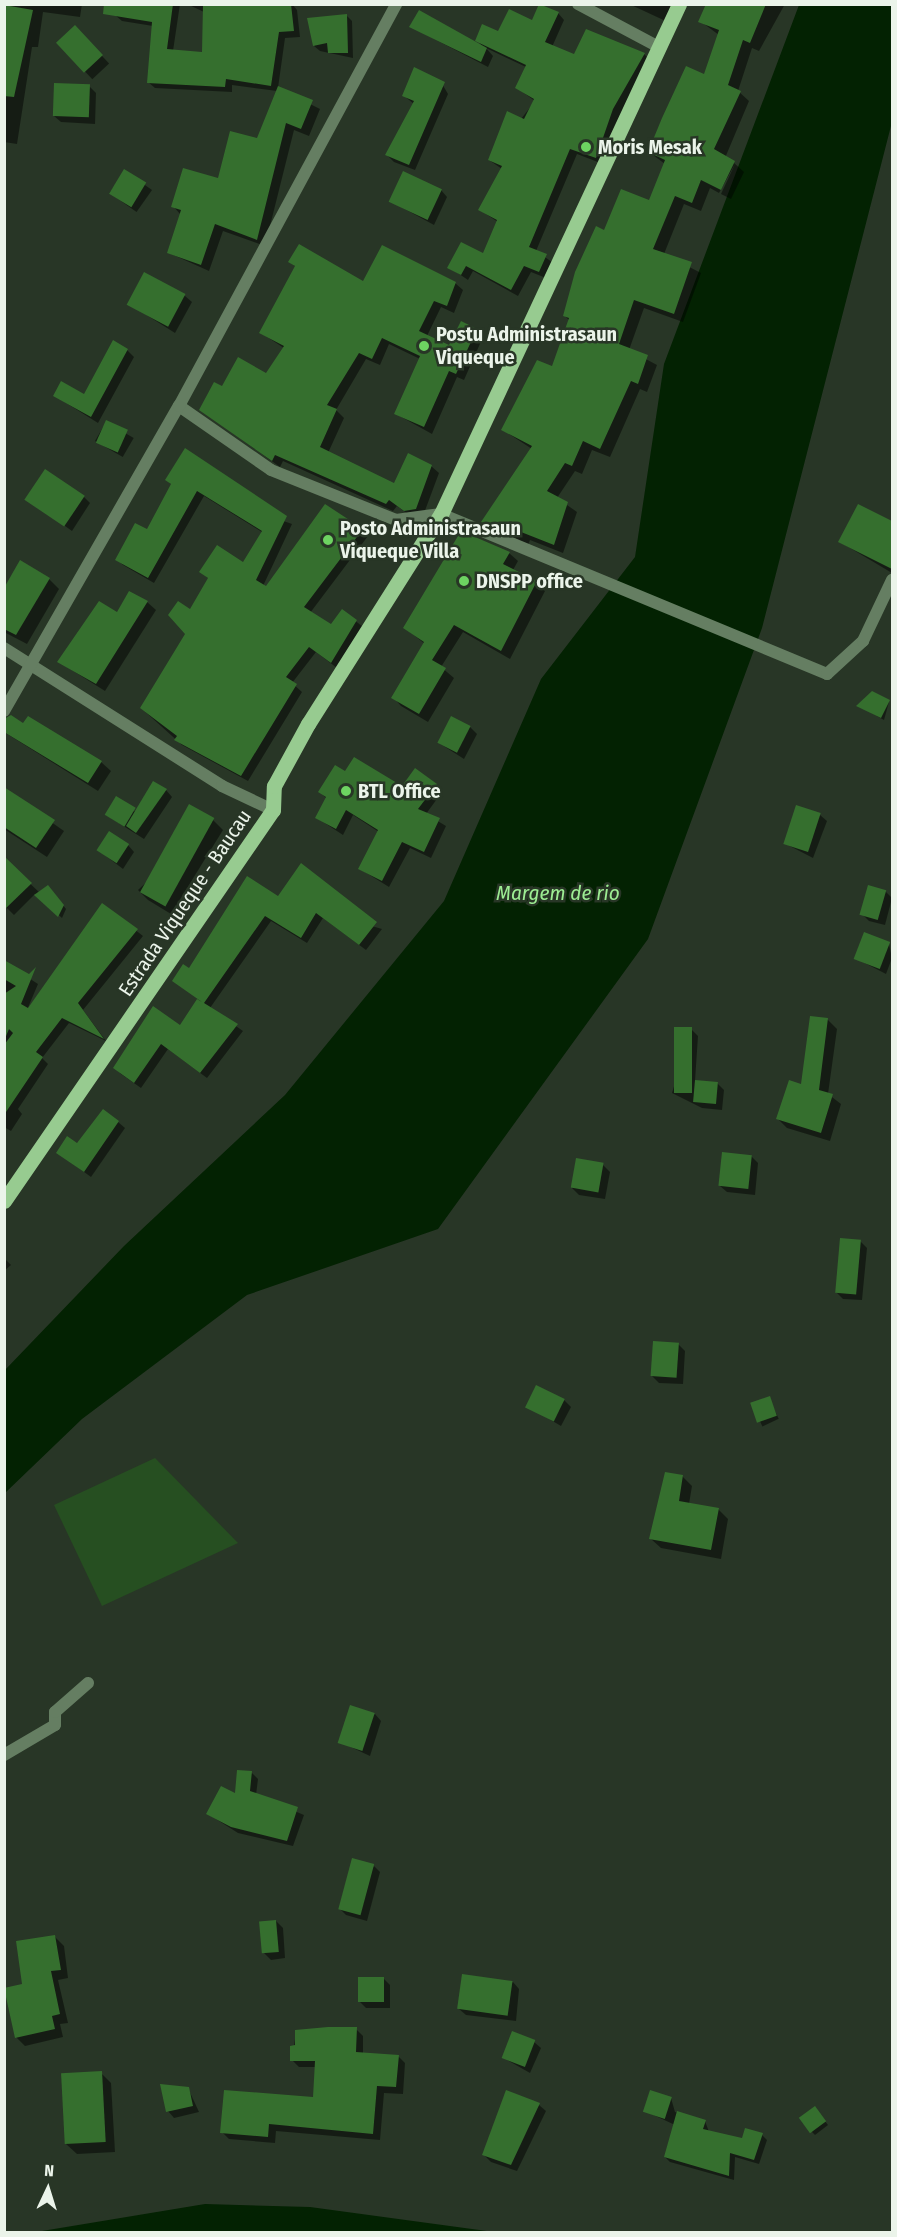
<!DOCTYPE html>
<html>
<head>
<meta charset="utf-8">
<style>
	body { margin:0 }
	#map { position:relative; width:897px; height:2237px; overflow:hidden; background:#283626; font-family:"Fira Sans Condensed",sans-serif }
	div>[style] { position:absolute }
	.green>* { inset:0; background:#264f21 }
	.water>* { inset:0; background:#032202 }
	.shadow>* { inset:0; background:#0007; transform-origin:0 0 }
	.building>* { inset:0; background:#356f2e; transform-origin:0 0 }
	.street>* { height:12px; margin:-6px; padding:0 6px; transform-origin:6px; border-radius:6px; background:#657e62 }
	.primary>* { height:15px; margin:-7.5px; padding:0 7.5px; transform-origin:7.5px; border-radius:7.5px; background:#97cb90 }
	.dots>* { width:16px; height:16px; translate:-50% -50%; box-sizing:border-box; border:3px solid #283626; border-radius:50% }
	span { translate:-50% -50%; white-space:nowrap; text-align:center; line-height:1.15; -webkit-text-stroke:5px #283626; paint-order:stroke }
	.poi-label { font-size:20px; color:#ebf4ea; font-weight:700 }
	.left { translate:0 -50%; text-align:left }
	.street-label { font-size:20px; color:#ebf4ea }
	.water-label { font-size:21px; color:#9ded93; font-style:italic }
	.frame { position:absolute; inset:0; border:6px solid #ebf4ea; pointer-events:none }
	.north { position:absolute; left:18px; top:2159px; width:60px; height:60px; -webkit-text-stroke:4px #283626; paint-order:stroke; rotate:4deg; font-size:16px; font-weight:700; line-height:24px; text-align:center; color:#ebf4ea }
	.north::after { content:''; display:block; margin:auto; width:21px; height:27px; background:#ebf4ea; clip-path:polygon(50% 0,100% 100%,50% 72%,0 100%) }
</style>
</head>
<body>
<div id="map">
	<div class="green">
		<i style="clip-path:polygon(155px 1458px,238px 1543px,102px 1606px,54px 1505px)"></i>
	</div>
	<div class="water">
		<i style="clip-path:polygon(799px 5px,892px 5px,892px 122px,762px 628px,648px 939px,438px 1229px,247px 1295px,82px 1419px,5px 1493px,5px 1370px,124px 1246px,285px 1095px,444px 901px,541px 679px,635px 557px,664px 364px)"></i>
		<i style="clip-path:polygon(205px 2204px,310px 2207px,494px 2232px,36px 2232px)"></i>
	</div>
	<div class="shadow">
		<i style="clip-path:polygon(7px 4px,82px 4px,80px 17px,43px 12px,38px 47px,32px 47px,17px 144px,4px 142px)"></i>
		<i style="clip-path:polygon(117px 4px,180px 4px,173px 51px,203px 54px,204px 12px,187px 4px,292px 4px,297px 10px,300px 37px,285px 38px,278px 88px,320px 109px,309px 136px,294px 130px,265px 246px,223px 231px,209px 271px,169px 253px,181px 215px,173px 206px,219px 180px,258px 139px,277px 91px,232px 85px,232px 92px,155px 88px,148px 82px,153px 26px,122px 21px,115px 15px)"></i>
		<i style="clip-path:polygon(629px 4px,680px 4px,672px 24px)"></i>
		<i style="clip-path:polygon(708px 4px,785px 4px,759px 51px,752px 48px,738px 91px,749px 101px,725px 158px,734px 163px,744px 172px,731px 199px,721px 194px,735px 164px,719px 193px,710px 188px,701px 211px,684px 204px,664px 254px,701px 273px,683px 322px,644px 308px,629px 350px,657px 365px,647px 392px,640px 389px,610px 457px,592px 450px,582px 474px,575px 471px,557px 498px,577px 512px,563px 553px,530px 540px,528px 545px,483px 522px,532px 449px,503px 430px,553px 368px,569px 320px,564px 315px,605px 232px,650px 202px,665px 164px,649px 152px,705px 76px,719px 35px,700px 21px)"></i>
		<i style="clip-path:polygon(558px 13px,564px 20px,552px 47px,575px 56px,644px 54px,651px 61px,603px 164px,577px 154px,536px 251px,552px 262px,546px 278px,531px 272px,518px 296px,473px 271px,468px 280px,449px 267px,484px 255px,498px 222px,480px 210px,502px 169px,489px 160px,535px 101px,517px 88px,526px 67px,486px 48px,493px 56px,488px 67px,411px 27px,482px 46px,477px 40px)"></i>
		<i style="clip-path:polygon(347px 16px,352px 21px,353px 58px,320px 51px,314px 46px)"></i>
		<i style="left:75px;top:27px;width:50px;height:23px;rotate:47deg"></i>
		<i style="clip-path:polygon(441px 82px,448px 94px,415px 170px,394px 162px,387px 155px,414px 104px,403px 95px)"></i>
		<i style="clip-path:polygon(89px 86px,96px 93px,95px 124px,61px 122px,54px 116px)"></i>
		<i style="left:125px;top:171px;width:33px;height:27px;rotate:35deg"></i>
		<i style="clip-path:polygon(441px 190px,447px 197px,434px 225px,390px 201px)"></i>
		<i style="clip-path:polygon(290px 262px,364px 283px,455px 283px,463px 290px,454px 313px,441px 307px,427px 336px,450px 347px,476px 330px,483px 337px,464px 380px,457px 377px,432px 434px,396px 414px,420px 359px,389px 344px,380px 365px,366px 359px,336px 410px,344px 418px,328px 453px,395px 485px,431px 466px,439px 473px,423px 516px,412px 517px,397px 506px,393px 511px,283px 461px,280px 467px,201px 410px,222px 388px,267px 375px,284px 348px,261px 333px,296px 267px)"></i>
		<i style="clip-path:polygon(185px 296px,192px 302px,175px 333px,129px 304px)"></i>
		<i style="clip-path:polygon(127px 350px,134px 357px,98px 423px,55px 396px,84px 396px)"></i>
		<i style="left:106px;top:422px;width:32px;height:22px;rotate:30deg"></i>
		<i style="clip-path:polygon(167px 480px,292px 524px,263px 586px,267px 588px,362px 530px,368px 536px,310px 613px,332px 626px,343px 611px,363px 627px,337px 668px,316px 652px,292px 683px,302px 692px,248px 781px,182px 745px,141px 708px,187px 634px,191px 612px,209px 579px,201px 572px,243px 564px,262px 532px,204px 496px,154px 583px,123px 565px,117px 559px,147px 531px,172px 485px)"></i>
		<i style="clip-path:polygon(84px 497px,90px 503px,72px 531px,26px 498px)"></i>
		<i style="clip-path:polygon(858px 506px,892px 522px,892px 573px,840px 542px)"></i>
		<i style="clip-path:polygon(509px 553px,518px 561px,513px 570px,545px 591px,510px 659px,463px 632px,441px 667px,454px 678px,428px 722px,401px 706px,393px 697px,425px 644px,405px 628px)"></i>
		<i style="clip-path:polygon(49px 579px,59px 589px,27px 644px,4px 632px,4px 591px)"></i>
		<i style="clip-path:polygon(147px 602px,156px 610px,105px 691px,59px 662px,118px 614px)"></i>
		<i style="clip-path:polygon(889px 702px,884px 720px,859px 706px)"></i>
		<i style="clip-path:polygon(24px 725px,101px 762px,111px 771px,98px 791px,4px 732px)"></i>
		<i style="clip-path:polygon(470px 727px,477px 734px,464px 759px,439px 743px)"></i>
		<i style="clip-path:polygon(345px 773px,402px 788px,436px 785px,442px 792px,426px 814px,446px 826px,431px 858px,410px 848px,389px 887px,360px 869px,379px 832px,353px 815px,343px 835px,317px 818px,327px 799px,319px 791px)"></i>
		<i style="clip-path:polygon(4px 789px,64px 831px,47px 857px,4px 829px)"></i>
		<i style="clip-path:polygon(166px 790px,172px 797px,144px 839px,106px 815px,136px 811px)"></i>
		<i style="clip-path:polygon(820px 815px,827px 821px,813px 858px,784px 843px)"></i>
		<i style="clip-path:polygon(213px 820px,223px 830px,171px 914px,148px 900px,138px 890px)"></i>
		<i style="clip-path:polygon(128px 845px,134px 852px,123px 869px,98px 850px)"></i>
		<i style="clip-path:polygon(4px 859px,40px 893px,51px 890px,66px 909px,62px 918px,35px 894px,14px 915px,4px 905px)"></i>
		<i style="clip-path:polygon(885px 891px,892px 898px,885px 925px,869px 921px,862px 914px)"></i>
		<i style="clip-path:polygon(279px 899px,382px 929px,366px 950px,323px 918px,307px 943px,271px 921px,210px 1008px,243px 1031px,207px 1078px,168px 1049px,141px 1088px,121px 1074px,115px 1068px,180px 1027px,199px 1000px,189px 970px)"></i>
		<i style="clip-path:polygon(103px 905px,143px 936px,83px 1010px,106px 1041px,69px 1023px,42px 1058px,48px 1064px,18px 1109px,22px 1114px,11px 1131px,4px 1127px,4px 962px,38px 984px,27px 1010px)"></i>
		<i style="clip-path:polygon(889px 944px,892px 958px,886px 974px,855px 958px)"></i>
		<i style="clip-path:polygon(811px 1018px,828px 1020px,837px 1029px,828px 1094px,841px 1104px,830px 1141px,787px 1128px,778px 1119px,802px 1086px)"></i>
		<i style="clip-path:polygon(691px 1029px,698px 1036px,695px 1081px,717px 1083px,724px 1090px,722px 1110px,702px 1108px,672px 1093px)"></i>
		<i style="clip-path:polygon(118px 1122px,125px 1128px,91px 1177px,58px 1153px)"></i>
		<i style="clip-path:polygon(751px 1156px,758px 1163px,755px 1195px,727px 1192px,720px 1186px)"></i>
		<i style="clip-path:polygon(603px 1165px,610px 1172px,605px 1199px,579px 1195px,572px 1188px)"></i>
		<i style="clip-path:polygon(860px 1241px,867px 1248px,862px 1300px,843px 1299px,836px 1292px)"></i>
		<i style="clip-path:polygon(4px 1258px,11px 1265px,4px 1271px)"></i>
		<i style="clip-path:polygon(678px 1344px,685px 1351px,683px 1384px,659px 1383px,652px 1376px)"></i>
		<i style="left:769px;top:1398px;width:23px;height:18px;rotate:65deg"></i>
		<i style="clip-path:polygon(564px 1400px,571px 1407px,561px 1426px,527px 1406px)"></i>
		<i style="clip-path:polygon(682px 1476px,692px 1486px,689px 1504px,718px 1509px,728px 1519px,721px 1559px,661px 1548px,651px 1539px)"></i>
		<i style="clip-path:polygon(375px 1714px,381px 1721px,370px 1756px,340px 1742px)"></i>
		<i style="clip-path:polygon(252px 1773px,258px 1779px,256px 1795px,304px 1815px,293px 1846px,238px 1833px,208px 1814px,236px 1795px)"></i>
		<i style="clip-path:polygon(374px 1866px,380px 1872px,367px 1921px,346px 1915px,340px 1909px)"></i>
		<i style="clip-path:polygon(276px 1921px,283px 1928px,285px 1958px,271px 1960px,264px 1953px)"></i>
		<i style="clip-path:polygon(55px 1937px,64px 1946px,68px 1978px,58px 1980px,68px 2023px,60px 2024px,63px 2037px,25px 2046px,16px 2037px,24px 1985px)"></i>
		<i style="clip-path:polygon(383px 1978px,390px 1985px,390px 2008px,366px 2008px,359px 2001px)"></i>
		<i style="clip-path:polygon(513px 1982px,519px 1989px,516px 2021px,466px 2015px,459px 2009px)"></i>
		<i style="clip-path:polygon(356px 2029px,363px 2036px,363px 2054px,398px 2056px,405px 2063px,403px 2094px,384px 2093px,380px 2140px,276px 2131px,275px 2143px,229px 2139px,222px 2132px,315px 2099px,316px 2067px,299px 2067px,292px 2060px,296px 2032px)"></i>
		<i style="clip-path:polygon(534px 2042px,541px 2048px,530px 2073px,502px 2057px)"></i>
		<i style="clip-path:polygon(101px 2073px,111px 2083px,115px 2152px,77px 2154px,66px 2144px)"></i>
		<i style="clip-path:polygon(188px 2088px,199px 2112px,174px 2118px,168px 2111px)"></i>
		<i style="clip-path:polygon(671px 2098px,675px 2112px,705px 2121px,709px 2132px,743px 2140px,762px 2135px,767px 2140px,759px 2164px,735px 2157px,734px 2180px,670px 2162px,665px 2157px,675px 2125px,645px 2111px)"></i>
		<i style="clip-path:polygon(539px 2105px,546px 2111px,517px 2171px,491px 2162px,484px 2155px)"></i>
		<i style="clip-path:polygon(817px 2111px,828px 2125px,815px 2135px,812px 2132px)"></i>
	</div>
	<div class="building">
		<i style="clip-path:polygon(104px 4px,173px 4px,167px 49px,202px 52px,203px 4px,291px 4px,294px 31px,279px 32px,271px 86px,226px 79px,225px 87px,147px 83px,152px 22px,103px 14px)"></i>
		<i style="clip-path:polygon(539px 4px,559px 12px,545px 42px,574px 54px,586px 29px,645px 53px,613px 109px,596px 158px,570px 149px,529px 247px,547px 254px,539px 272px,524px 266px,511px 290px,466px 266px,461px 275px,447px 268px,461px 242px,483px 253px,497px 220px,478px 210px,502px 166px,488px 160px,507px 111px,524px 119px,534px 99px,515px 88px,526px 65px,475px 41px,482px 24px,498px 31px,509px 9px,532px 20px)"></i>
		<i style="clip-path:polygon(706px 4px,766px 4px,750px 43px,743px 40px,728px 85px,741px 91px,714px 149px,735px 161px,721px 190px,701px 180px,692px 203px,675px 196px,653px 249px,692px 262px,674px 314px,634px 300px,619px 344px,648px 355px,638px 384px,631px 381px,600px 449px,583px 441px,572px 466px,565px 463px,547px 491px,568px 502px,554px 545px,521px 532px,518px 537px,481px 522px,532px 446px,501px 430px,537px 360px,552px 366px,569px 318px,563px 316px,575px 272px,596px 226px,604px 230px,621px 189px,649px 200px,665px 160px,648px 152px,662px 118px,686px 66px,704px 74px,719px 30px,698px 22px)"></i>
		<i style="clip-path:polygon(4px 5px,33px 10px,14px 97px,4px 96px)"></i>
		<i style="clip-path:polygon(419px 10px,487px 48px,481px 62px,409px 27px)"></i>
		<i style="clip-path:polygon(347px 14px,348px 53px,328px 53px,327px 43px,313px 46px,307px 18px)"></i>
		<i style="left:75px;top:25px;width:41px;height:26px;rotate:47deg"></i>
		<i style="clip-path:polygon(414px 67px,445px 82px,409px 165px,385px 155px,414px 101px,402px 96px)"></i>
		<i style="left:54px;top:83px;width:36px;height:33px;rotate:2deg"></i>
		<i style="clip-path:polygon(278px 86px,313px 100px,301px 129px,286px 123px,257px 240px,215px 224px,201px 265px,167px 253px,181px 210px,171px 207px,183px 168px,218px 178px,230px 131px,257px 138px)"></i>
		<i style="left:124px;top:169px;width:26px;height:29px;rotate:31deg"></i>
		<i style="left:403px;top:171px;width:43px;height:34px;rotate:25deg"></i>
		<i style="clip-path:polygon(299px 244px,363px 281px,382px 245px,456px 282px,447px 306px,434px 301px,419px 331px,449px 345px,461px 321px,477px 329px,456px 374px,449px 371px,424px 427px,394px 414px,420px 356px,382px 338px,372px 359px,359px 353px,327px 405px,337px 409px,320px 447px,394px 483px,408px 453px,432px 465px,416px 509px,404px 511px,389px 500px,386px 504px,275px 455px,272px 461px,199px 410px,214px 382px,222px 386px,238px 357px,266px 373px,284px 346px,259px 333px,295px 266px,288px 262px)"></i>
		<i style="left:144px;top:272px;width:47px;height:37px;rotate:28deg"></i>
		<i style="clip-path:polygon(113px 340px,128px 349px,91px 417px,53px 396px,61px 381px,84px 394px)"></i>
		<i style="left:106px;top:420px;width:24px;height:25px;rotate:24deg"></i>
		<i style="clip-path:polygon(185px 448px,287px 516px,256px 580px,266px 586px,325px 504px,363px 529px,304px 607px,331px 624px,342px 609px,357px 620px,331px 663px,309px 647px,286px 677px,297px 684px,241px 776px,174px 740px,177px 736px,140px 708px,185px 634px,168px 615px,178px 601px,190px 609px,208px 578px,199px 572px,217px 545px,243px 562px,262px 531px,197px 491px,148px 578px,115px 560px,135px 523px,147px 529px,171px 484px,165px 480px)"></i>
		<i style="left:45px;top:469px;width:48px;height:37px;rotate:34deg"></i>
		<i style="clip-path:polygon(858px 504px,892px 521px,892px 569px,838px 542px)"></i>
		<i style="clip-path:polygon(461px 531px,510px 552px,503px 564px,537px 581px,501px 651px,454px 625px,432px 660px,446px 668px,419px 714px,391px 698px,424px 642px,403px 628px)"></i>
		<i style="clip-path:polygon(20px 560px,50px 578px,16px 635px,4px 629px,4px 588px)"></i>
		<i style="clip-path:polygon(129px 591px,148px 601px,96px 684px,57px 662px,99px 601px,117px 612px)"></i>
		<i style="clip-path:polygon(872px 691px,890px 700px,881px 718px,856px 706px)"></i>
		<i style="clip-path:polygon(11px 715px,23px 723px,28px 716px,102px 761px,88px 783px,4px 732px,4px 719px)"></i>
		<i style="left:451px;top:716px;width:22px;height:30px;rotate:27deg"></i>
		<i style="clip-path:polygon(354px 757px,402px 786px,415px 768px,437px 784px,418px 809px,440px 818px,424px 852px,402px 842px,382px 881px,358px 869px,378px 830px,346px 810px,336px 829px,315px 818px,326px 797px,318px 792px,335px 765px,345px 771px)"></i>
		<i style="clip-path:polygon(153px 781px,167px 789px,136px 833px,126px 826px)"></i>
		<i style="clip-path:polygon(4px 787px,55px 820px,36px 848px,4px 827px)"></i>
		<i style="left:116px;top:796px;width:23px;height:22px;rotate:31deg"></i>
		<i style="left:189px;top:804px;width:29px;height:101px;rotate:29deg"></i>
		<i style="left:796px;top:805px;width:26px;height:41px;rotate:18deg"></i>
		<i style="left:109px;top:831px;width:24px;height:23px;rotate:33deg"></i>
		<i style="clip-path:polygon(4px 856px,32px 883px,4px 910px)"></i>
		<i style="clip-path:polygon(301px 863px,377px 922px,359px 945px,316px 913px,301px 938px,265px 916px,204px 1003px,238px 1024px,200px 1073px,161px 1044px,134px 1083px,113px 1068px,153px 1006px,180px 1025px,197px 999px,202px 1002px,172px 981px,183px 964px,189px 968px,247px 876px,278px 896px)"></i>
		<i style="clip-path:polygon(48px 885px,64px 905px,58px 917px,34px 895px)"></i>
		<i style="left:868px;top:885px;width:19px;height:31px;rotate:16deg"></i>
		<i style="clip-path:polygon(102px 903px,138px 929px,78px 1003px,104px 1039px,62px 1018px,36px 1052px,43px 1057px,4px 1115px,4px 1045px,13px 1033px,9px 1029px,4px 1041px,4px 994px,16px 986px,4px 979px,4px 960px,29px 974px,36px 967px,21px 1004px,28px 1008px)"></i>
		<i style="left:864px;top:932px;width:28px;height:29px;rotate:21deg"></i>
		<i style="clip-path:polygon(810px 1016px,828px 1018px,819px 1090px,833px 1094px,821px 1133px,776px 1119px,789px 1080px,801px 1084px)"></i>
		<i style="left:674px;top:1027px;width:18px;height:66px"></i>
		<i style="left:695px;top:1080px;width:23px;height:22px;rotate:5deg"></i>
		<i style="clip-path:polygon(103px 1109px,119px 1121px,84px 1172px,56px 1153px,67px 1136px,77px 1143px)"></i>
		<i style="left:722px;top:1152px;width:30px;height:34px;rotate:6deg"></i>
		<i style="left:576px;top:1158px;width:28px;height:30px;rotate:10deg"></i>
		<i style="left:840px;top:1238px;width:21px;height:55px;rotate:5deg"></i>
		<i style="left:653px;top:1341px;width:26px;height:35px;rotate:4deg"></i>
		<i style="left:536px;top:1385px;width:32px;height:25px;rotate:26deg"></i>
		<i style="left:770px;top:1396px;width:21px;height:21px;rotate:71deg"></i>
		<i style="clip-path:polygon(665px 1472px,683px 1475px,679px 1501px,719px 1508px,711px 1550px,649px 1539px)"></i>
		<i style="left:350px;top:1705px;width:26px;height:40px;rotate:18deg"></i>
		<i style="clip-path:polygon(237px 1770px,252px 1771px,250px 1791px,298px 1807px,287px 1841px,231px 1827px,206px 1814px,221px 1786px,235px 1793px)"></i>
		<i style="left:352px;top:1858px;width:23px;height:53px;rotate:15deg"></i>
		<i style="left:276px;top:1920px;width:32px;height:17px;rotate:85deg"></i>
		<i style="clip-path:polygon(55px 1935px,61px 1970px,51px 1971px,60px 2014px,52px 2016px,55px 2029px,15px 2038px,4px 1988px,22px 1984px,16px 1941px)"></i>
		<i style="left:462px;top:1974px;width:51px;height:35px;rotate:8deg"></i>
		<i style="left:358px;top:1977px;width:26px;height:25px"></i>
		<i style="clip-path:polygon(328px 2027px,357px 2027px,356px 2052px,399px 2055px,396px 2087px,377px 2086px,373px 2134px,269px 2124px,268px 2137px,220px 2133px,224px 2090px,313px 2097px,315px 2061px,290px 2061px,290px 2046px,295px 2045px,295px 2030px)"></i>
		<i style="left:512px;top:2031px;width:25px;height:29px;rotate:21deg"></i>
		<i style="left:102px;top:2071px;width:71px;height:41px;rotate:87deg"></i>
		<i style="clip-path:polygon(160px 2084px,189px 2087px,193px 2106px,166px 2112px)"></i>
		<i style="clip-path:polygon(506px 2090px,540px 2103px,511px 2165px,482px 2155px)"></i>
		<i style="left:650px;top:2090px;width:23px;height:23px;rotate:18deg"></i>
		<i style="left:815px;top:2106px;width:19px;height:20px;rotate:54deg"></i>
		<i style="clip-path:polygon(677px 2111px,706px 2120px,703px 2129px,742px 2138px,745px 2128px,763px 2133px,754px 2160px,730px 2153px,729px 2176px,664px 2157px)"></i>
	</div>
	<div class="street">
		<i style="left:578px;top:4px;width:92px;rotate:28deg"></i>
		<i style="left:179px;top:406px;width:112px;rotate:34.8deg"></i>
		<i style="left:271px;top:470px;width:135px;rotate:21.8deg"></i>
		<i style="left:396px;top:520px;width:45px;rotate:-7.6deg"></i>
		<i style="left:441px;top:514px;width:418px;rotate:22.5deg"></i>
		<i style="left:827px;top:674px;width:49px;rotate:-42.5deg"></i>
		<i style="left:863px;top:641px;width:68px;rotate:-64.6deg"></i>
		<i style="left:4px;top:648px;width:258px;rotate:32.3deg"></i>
		<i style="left:222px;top:786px;width:56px;rotate:25.2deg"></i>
		<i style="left:4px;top:711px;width:352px;rotate:-60.2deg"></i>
		<i style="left:179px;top:406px;width:457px;rotate:-61.6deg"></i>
		<i style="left:4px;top:1755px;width:59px;rotate:-30.5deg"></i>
		<i style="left:55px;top:1725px;width:13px;rotate:-90deg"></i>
		<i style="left:55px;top:1712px;width:44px;rotate:-41.3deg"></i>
	</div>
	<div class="primary">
		<i style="left:4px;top:1201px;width:475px;rotate:-55.5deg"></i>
		<i style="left:273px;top:810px;width:24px;rotate:-88deg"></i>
		<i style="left:274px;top:786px;width:71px;rotate:-61.3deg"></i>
		<i style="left:308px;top:724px;width:249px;rotate:-57.7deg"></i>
		<i style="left:441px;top:514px;width:563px;rotate:-64.98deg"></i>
	</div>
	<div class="dots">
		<i style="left:586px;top:147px;background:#6dd361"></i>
		<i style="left:424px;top:346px;background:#6dd361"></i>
		<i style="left:328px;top:540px;background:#6dd361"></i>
		<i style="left:464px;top:581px;background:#6dd361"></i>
		<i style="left:346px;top:791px;background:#6dd361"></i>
	</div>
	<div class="poi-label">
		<span class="left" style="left:598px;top:147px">Moris Mesak</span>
		<span class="left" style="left:436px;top:346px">Postu Administrasaun<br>Viqueque</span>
		<span class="left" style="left:340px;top:540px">Posto Administrasaun<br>Viqueque Villa</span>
		<span class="left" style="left:476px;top:581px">DNSPP office</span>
		<span class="left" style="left:358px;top:791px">BTL Office</span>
	</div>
	<div class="street-label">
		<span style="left:185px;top:903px;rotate:-56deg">Estrada Viqueque - Baucau</span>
	</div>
	<div class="water-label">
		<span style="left:558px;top:893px">Margem de rio</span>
	</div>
	<div class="frame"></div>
	<div class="north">N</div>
</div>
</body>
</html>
